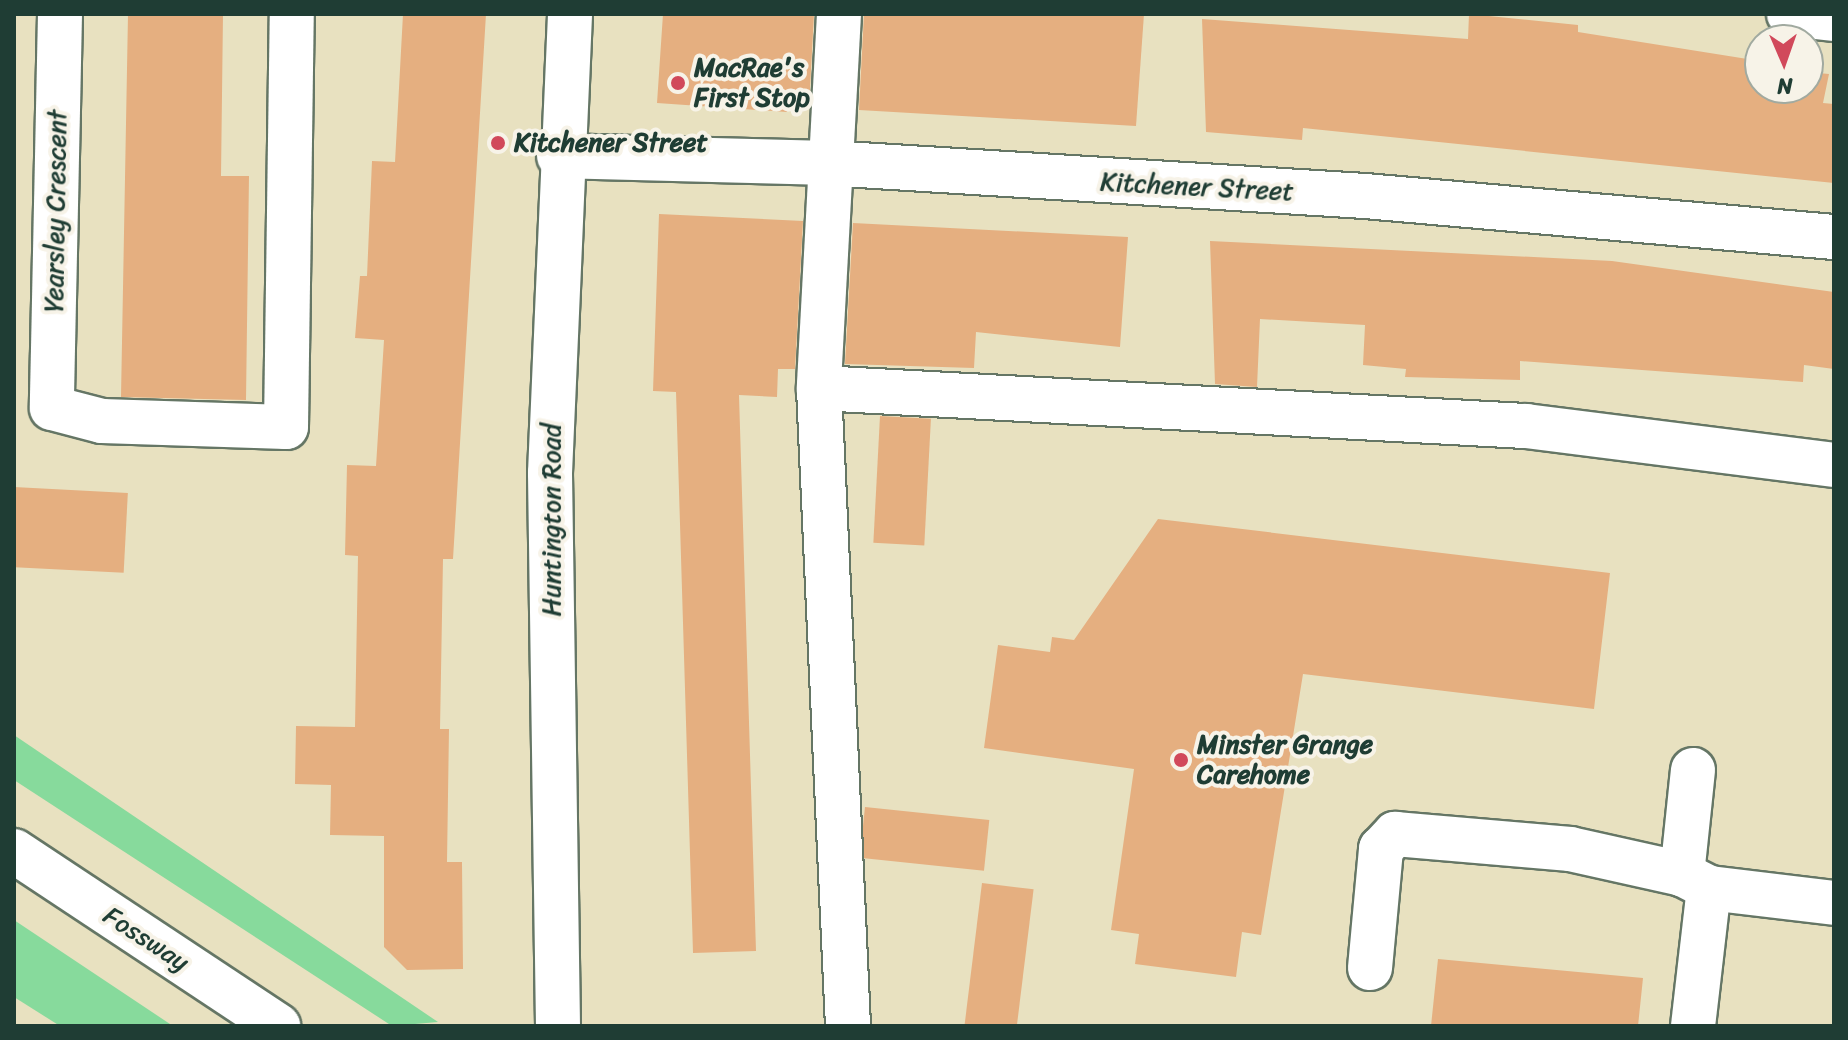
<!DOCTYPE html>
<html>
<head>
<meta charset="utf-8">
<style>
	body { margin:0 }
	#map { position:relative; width:1848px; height:1040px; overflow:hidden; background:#e8e1c0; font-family:Sriracha,sans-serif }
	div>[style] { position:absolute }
	.green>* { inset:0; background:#87da9c }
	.building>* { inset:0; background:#e5af80; transform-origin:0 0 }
	.roads { filter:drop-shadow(2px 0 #657665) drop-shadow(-2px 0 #657665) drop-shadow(0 2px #657665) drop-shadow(0 -2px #657665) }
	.minor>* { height:44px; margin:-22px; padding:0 22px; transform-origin:22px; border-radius:22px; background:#fff }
	.dots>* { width:22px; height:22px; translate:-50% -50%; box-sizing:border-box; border:4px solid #f7f3e8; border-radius:50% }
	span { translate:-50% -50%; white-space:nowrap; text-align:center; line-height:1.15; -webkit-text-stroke:8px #f7f3e8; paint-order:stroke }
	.poi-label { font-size:26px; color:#1f3d34; font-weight:700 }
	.left { translate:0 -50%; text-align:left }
	.street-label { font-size:26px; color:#1f3d34 }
	.frame { position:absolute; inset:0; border:16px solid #1f3d34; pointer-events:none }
	.north { position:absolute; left:1744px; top:24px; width:80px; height:80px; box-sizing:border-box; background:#f7f3e8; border:2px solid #a1aaa0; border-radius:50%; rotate:178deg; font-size:22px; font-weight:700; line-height:32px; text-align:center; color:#1f3d34 }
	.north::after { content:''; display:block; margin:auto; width:28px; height:36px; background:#d1495b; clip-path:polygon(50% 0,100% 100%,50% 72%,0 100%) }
</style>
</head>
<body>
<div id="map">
	<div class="green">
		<i style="clip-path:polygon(14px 735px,438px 1022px,392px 1026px,14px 780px)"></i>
		<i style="clip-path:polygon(14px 920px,173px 1026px,60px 1026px,14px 997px)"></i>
	</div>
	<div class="building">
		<i style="clip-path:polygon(128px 14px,223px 14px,221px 176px,249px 176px,246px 400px,121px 397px)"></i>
		<i style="clip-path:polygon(403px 14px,486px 14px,453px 559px,443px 559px,440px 729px,449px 729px,447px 862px,462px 862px,463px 969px,407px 970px,384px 947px,384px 836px,330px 835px,331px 785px,295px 784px,296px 726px,355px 727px,358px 556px,345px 555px,347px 465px,376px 466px,384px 340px,355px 338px,360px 276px,367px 276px,372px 161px,395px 162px)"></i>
		<i style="clip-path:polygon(663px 14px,814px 14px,809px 107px,787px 105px,787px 112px,657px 103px)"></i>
		<i style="clip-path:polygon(864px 14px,1144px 14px,1136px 126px,859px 110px)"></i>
		<i style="clip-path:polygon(1469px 14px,1578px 25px,1578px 32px,1760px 61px,1760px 88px,1808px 88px,1808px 72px,1829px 74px,1823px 103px,1834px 104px,1834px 183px,1303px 128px,1302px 140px,1206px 132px,1202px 19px,1468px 39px)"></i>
		<i style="clip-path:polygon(659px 214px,803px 221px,795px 369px,778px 369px,777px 397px,739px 395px,756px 951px,693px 953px,676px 392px,653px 391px)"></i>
		<i style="clip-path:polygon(853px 223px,1128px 237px,1120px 347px,976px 332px,974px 368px,845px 364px)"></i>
		<i style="clip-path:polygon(1210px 241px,1612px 261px,1834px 292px,1834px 369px,1804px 365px,1803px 382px,1520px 361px,1520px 380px,1405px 377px,1406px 369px,1363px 365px,1365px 325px,1260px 319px,1257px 387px,1215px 384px)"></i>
		<i style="left:880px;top:416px;width:51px;height:127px;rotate:3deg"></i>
		<i style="left:14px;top:487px;width:114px;height:80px;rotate:3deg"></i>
		<i style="clip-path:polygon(1158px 519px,1610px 573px,1594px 709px,1303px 674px,1261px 935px,1242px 932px,1236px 977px,1135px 964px,1139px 934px,1111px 930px,1134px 769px,984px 748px,998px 645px,1050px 652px,1052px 637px,1074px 640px)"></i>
		<i style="left:865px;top:807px;width:125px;height:51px;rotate:6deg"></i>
		<i style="left:982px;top:883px;width:52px;height:144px;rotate:7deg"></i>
		<i style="clip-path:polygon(1438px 959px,1643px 978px,1638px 1026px,1431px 1026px)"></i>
	</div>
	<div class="roads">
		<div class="minor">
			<i style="left:60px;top:14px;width:394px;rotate:91.2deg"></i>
			<i style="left:52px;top:408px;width:52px;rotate:14.6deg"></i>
			<i style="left:102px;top:421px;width:184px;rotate:1.9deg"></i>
			<i style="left:286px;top:427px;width:413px;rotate:-89.2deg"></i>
			<i style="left:839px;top:14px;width:375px;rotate:93.1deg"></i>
			<i style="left:819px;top:388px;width:708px;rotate:3.08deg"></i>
			<i style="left:1526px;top:426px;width:310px;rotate:7.2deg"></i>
			<i style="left:1789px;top:14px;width:45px;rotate:6.3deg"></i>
			<i style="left:559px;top:156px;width:268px;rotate:1.5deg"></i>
			<i style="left:827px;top:163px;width:539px;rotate:3.51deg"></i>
			<i style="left:1365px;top:196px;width:471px;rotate:5deg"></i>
			<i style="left:819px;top:388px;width:639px;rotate:87.4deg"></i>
			<i style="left:1693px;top:770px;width:105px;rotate:96deg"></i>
			<i style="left:1682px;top:874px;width:30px;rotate:27deg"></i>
			<i style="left:1709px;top:888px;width:126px;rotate:6.8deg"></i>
			<i style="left:14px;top:851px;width:317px;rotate:33.5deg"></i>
			<i style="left:1370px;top:968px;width:120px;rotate:-84.7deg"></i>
			<i style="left:1381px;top:849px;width:21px;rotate:-47deg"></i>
			<i style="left:1395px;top:834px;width:176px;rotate:4.9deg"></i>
			<i style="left:1570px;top:849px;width:115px;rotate:12.6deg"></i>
			<i style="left:558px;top:1026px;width:553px;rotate:-90.83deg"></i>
			<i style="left:550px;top:473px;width:459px;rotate:-87.5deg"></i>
			<i style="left:1693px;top:1026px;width:139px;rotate:-83.4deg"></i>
		</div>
	</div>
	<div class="dots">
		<i style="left:678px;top:83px;background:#d1495b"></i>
		<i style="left:498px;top:143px;background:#d1495b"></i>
		<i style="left:1181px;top:760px;background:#d1495b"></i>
	</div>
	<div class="poi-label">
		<span class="left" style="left:694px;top:83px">MacRae's<br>First Stop</span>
		<span class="left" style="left:514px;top:143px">Kitchener Street</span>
		<span class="left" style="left:1197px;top:760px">Minster Grange<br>Carehome</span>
	</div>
	<div class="street-label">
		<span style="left:1197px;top:187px;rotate:3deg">Kitchener Street</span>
		<span style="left:56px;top:211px;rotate:-89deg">Yearsley Crescent</span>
		<span style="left:552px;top:520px;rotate:-90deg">Huntington Road</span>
		<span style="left:146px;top:939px;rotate:33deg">Fossway</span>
	</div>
	<div class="frame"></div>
	<div class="north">N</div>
</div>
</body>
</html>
